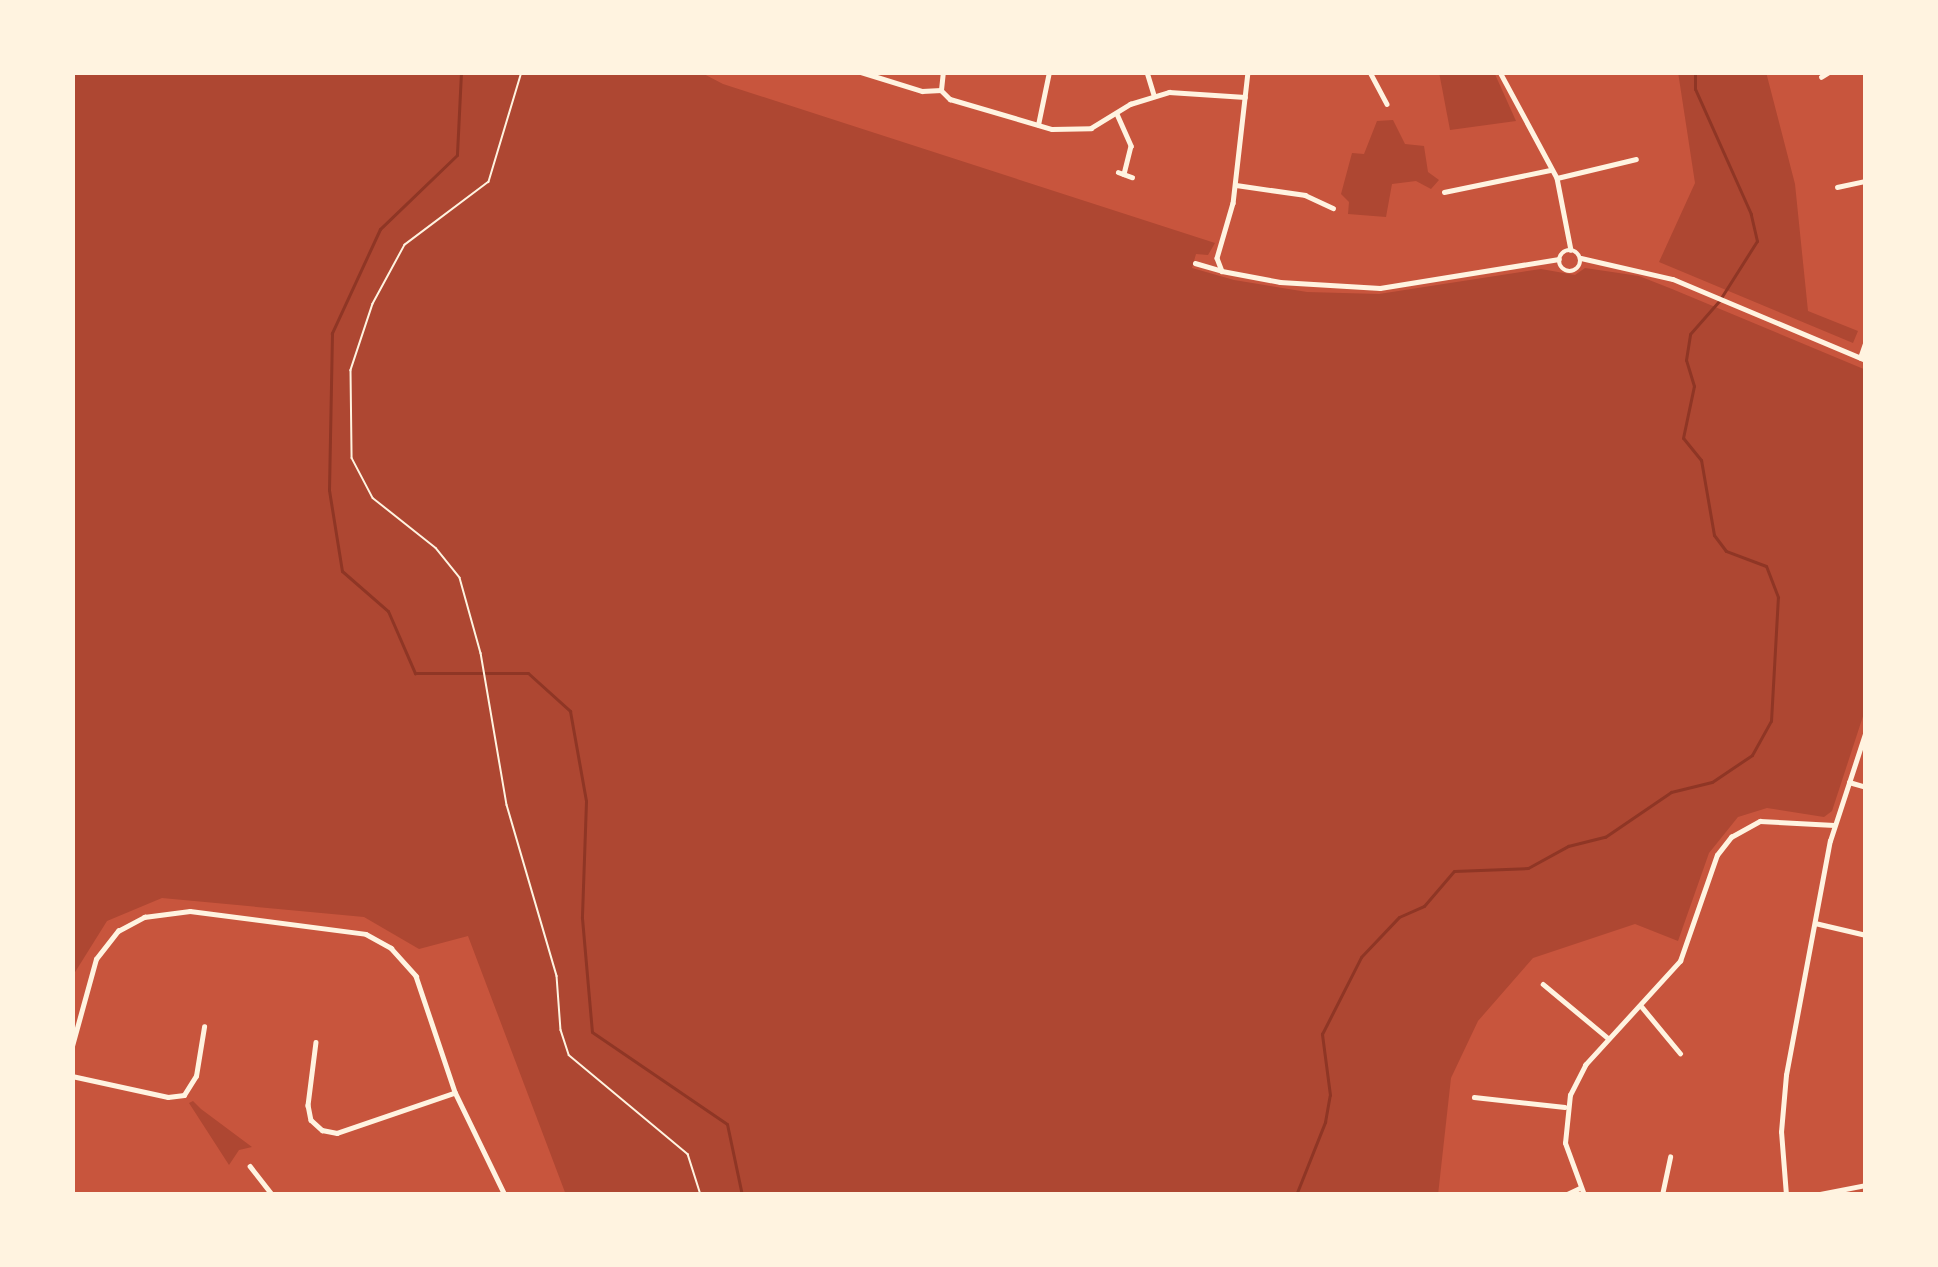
<!DOCTYPE html>
<html>
<head>
<meta charset="utf-8">
<style>
	body { margin:0 }
	#map { position:relative; width:1938px; height:1267px; overflow:hidden; background:#c8553d; font-family:"Work Sans",sans-serif }
	div>[style] { position:absolute }
	.green>* { inset:0; background:#ae4732 }
	.stream>* { height:3px; margin:-1.5px; padding:0 1.5px; transform-origin:1.5px; border-radius:1.5px; background:#8f3625 }
	.path>* { height:1.5px; margin:-0.75px; padding:0 0.75px; transform-origin:0.75px; border-radius:0.75px; background:#fff3e0 }
	.minor>* { height:4.5px; margin:-2.25px; padding:0 2.25px; transform-origin:2.25px; border-radius:2.25px; background:#fff3e0 }
	.tertiary>* { height:4.5px; margin:-2.25px; padding:0 2.25px; transform-origin:2.25px; border-radius:2.25px; background:#fff3e0 }
	.tertiary>.ring { margin:-2.25px; padding:0; box-sizing:content-box; background:none; border:4.5px solid #fff3e0; border-radius:50% }
	span { translate:-50% -50%; white-space:nowrap; text-align:center; line-height:1.15; -webkit-text-stroke:9px #fff3e0; paint-order:stroke }
	.frame { position:absolute; inset:0; border:75px solid #fff3e0; pointer-events:none }
</style>
</head>
<body>
<div id="map">
	<div class="green">
		<i style="clip-path:polygon(72px 72px,700px 72px,723px 84px,1215px 243px,1208px 255px,1196px 254px,1192px 268px,1234px 280px,1307px 292px,1379px 294px,1541px 269px,1575px 275px,1585px 268px,1639px 276px,1672px 289px,1866px 370px,1866px 707px,1832px 811px,1824px 817px,1767px 808px,1738px 817px,1709px 853px,1678px 941px,1635px 924px,1533px 958px,1478px 1021px,1451px 1078px,1438px 1195px,566px 1195px,468px 936px,419px 949px,364px 917px,162px 898px,107px 921px,72px 977px)"></i>
		<i style="clip-path:polygon(1439px 72px,1494px 72px,1516px 121px,1450px 130px)"></i>
		<i style="clip-path:polygon(1678px 72px,1766px 72px,1795px 184px,1808px 311px,1858px 331px,1853px 343px,1659px 262px,1695px 183px)"></i>
		<i style="clip-path:polygon(1393px 120px,1405px 144px,1424px 146px,1428px 172px,1439px 180px,1431px 189px,1416px 181px,1392px 184px,1386px 217px,1348px 214px,1349px 202px,1341px 194px,1352px 153px,1364px 154px,1377px 121px)"></i>
		<i style="clip-path:polygon(193px 1101px,201px 1109px,252px 1147px,239px 1150px,229px 1165px,189px 1103px)"></i>
	</div>
	<div class="stream">
		<i style="left:461px;top:72px;width:83px;rotate:92.8deg"></i>
		<i style="left:457px;top:155px;width:107px;rotate:136.1deg"></i>
		<i style="left:380px;top:229px;width:115px;rotate:114.8deg"></i>
		<i style="left:332px;top:333px;width:157px;rotate:91.1deg"></i>
		<i style="left:329px;top:490px;width:82px;rotate:80.9deg"></i>
		<i style="left:342px;top:571px;width:61px;rotate:41deg"></i>
		<i style="left:388px;top:611px;width:68px;rotate:66.5deg"></i>
		<i style="left:415px;top:673px;width:113px"></i>
		<i style="left:528px;top:673px;width:57px;rotate:42.1deg"></i>
		<i style="left:570px;top:711px;width:91px;rotate:79.9deg"></i>
		<i style="left:586px;top:801px;width:117px;rotate:92deg"></i>
		<i style="left:582px;top:918px;width:114px;rotate:85deg"></i>
		<i style="left:592px;top:1032px;width:163px;rotate:34.3deg"></i>
		<i style="left:727px;top:1124px;width:73px;rotate:78.1deg"></i>
		<i style="left:1296px;top:1195px;width:79px;rotate:-68.3deg"></i>
		<i style="left:1325px;top:1122px;width:27px;rotate:-80deg"></i>
		<i style="left:1330px;top:1095px;width:62px;rotate:-97.5deg"></i>
		<i style="left:1322px;top:1034px;width:86px;rotate:-63.1deg"></i>
		<i style="left:1361px;top:957px;width:55px;rotate:-46.5deg"></i>
		<i style="left:1399px;top:917px;width:27px;rotate:-24deg"></i>
		<i style="left:1424px;top:906px;width:46px;rotate:-49.4deg"></i>
		<i style="left:1454px;top:871px;width:74px;rotate:-2.3deg"></i>
		<i style="left:1528px;top:868px;width:46px;rotate:-28.8deg"></i>
		<i style="left:1568px;top:846px;width:38px;rotate:-14deg"></i>
		<i style="left:1605px;top:837px;width:80px;rotate:-34.3deg"></i>
		<i style="left:1671px;top:792px;width:42px;rotate:-13.7deg"></i>
		<i style="left:1712px;top:782px;width:48px;rotate:-34deg"></i>
		<i style="left:1752px;top:755px;width:39px;rotate:-61deg"></i>
		<i style="left:1771px;top:721px;width:124px;rotate:-86.8deg"></i>
		<i style="left:1778px;top:597px;width:33px;rotate:-111deg"></i>
		<i style="left:1766px;top:566px;width:43px;rotate:-159.4deg"></i>
		<i style="left:1726px;top:551px;width:20px;rotate:-127deg"></i>
		<i style="left:1714px;top:535px;width:76px;rotate:-99.8deg"></i>
		<i style="left:1701px;top:460px;width:28px;rotate:-129deg"></i>
		<i style="left:1683px;top:438px;width:53px;rotate:-78.1deg"></i>
		<i style="left:1694px;top:386px;width:27px;rotate:-107deg"></i>
		<i style="left:1686px;top:360px;width:26px;rotate:-81deg"></i>
		<i style="left:1690px;top:334px;width:44px;rotate:-48.7deg"></i>
		<i style="left:1719px;top:301px;width:71px;rotate:-57.7deg"></i>
		<i style="left:1757px;top:241px;width:28px;rotate:-103deg"></i>
		<i style="left:1751px;top:214px;width:137px;rotate:-114.1deg"></i>
		<i style="left:1695px;top:89px;width:17px;rotate:-90deg"></i>
	</div>
	<div class="path">
		<i style="left:522px;top:72px;width:115px;rotate:106.7deg"></i>
		<i style="left:489px;top:182px;width:105px;rotate:143.1deg"></i>
		<i style="left:405px;top:245px;width:67px;rotate:118.5deg"></i>
		<i style="left:373px;top:304px;width:70px;rotate:108.4deg"></i>
		<i style="left:351px;top:370px;width:88px;rotate:89.3deg"></i>
		<i style="left:352px;top:458px;width:45px;rotate:62.3deg"></i>
		<i style="left:373px;top:498px;width:80px;rotate:38.4deg"></i>
		<i style="left:436px;top:548px;width:38px;rotate:51deg"></i>
		<i style="left:460px;top:578px;width:78px;rotate:74.4deg"></i>
		<i style="left:481px;top:653px;width:154px;rotate:80.3deg"></i>
		<i style="left:507px;top:805px;width:178px;rotate:73.7deg"></i>
		<i style="left:557px;top:976px;width:54px;rotate:85.8deg"></i>
		<i style="left:561px;top:1030px;width:26px;rotate:72deg"></i>
		<i style="left:569px;top:1055px;width:155px;rotate:39.8deg"></i>
		<i style="left:688px;top:1154px;width:43px;rotate:72.4deg"></i>
	</div>
	<div class="minor">
		<i style="left:861px;top:72px;width:64px;rotate:17.3deg"></i>
		<i style="left:922px;top:91px;width:19px;rotate:-3deg"></i>
		<i style="left:941px;top:90px;width:13px;rotate:45deg"></i>
		<i style="left:950px;top:99px;width:106px;rotate:16.4deg"></i>
		<i style="left:1052px;top:129px;width:39px;rotate:-1deg"></i>
		<i style="left:1091px;top:128px;width:46px;rotate:-31.6deg"></i>
		<i style="left:1130px;top:104px;width:41px;rotate:-17.1deg"></i>
		<i style="left:1169px;top:92px;width:76px;rotate:3.8deg"></i>
		<i style="left:1147px;top:72px;width:24px;rotate:73deg"></i>
		<i style="left:1370px;top:72px;width:36px;rotate:62deg"></i>
		<i style="left:1500px;top:72px;width:120px;rotate:61.7deg"></i>
		<i style="left:1557px;top:178px;width:73px;rotate:79deg"></i>
		<i style="left:1821px;top:77px;width:9px;rotate:-32deg"></i>
		<i style="left:941px;top:90px;width:18px;rotate:-84deg"></i>
		<i style="left:1117px;top:114px;width:35px;rotate:66deg"></i>
		<i style="left:1131px;top:146px;width:29px;rotate:104deg"></i>
		<i style="left:1038px;top:125px;width:54px;rotate:-78.3deg"></i>
		<i style="left:1118px;top:172px;width:15px;rotate:20deg"></i>
		<i style="left:1557px;top:178px;width:81px;rotate:-13.5deg"></i>
		<i style="left:1236px;top:185px;width:70px;rotate:8.2deg"></i>
		<i style="left:1305px;top:195px;width:31px;rotate:25deg"></i>
		<i style="left:1837px;top:187px;width:30px;rotate:-12deg"></i>
		<i style="left:1444px;top:192px;width:108px;rotate:-11.7deg"></i>
		<i style="left:1195px;top:263px;width:26px;rotate:16deg"></i>
		<i style="left:1860px;top:358px;width:18px;rotate:-71deg"></i>
		<i style="left:1849px;top:782px;width:18px;rotate:16deg"></i>
		<i style="left:1815px;top:923px;width:52px;rotate:13.2deg"></i>
		<i style="left:1543px;top:984px;width:85px;rotate:39.7deg"></i>
		<i style="left:1642px;top:1007px;width:60px;rotate:50.4deg"></i>
		<i style="left:316px;top:1042px;width:64px;rotate:97.2deg"></i>
		<i style="left:308px;top:1105px;width:15px;rotate:79deg"></i>
		<i style="left:311px;top:1120px;width:15px;rotate:42deg"></i>
		<i style="left:322px;top:1130px;width:15px;rotate:11deg"></i>
		<i style="left:337px;top:1133px;width:124px;rotate:-18.9deg"></i>
		<i style="left:72px;top:1046px;width:90px;rotate:-74.6deg"></i>
		<i style="left:96px;top:959px;width:36px;rotate:-52deg"></i>
		<i style="left:118px;top:931px;width:30px;rotate:-28deg"></i>
		<i style="left:144px;top:917px;width:46px;rotate:-7.4deg"></i>
		<i style="left:190px;top:911px;width:177px;rotate:7.4deg"></i>
		<i style="left:366px;top:934px;width:29px;rotate:29deg"></i>
		<i style="left:391px;top:948px;width:38px;rotate:48deg"></i>
		<i style="left:416px;top:976px;width:122px;rotate:71.4deg"></i>
		<i style="left:455px;top:1092px;width:114px;rotate:64.1deg"></i>
		<i style="left:72px;top:1076px;width:98px;rotate:12.3deg"></i>
		<i style="left:168px;top:1097px;width:16px;rotate:-7deg"></i>
		<i style="left:184px;top:1095px;width:22px;rotate:-58deg"></i>
		<i style="left:196px;top:1076px;width:50px;rotate:-80.7deg"></i>
		<i style="left:1474px;top:1097px;width:91px;rotate:6.3deg"></i>
		<i style="left:250px;top:1166px;width:37px;rotate:52deg"></i>
		<i style="left:1565px;top:1195px;width:17px;rotate:-25deg"></i>
		<i style="left:1584px;top:1195px;width:55px;rotate:-110.1deg"></i>
		<i style="left:1565px;top:1143px;width:48px;rotate:-84.1deg"></i>
		<i style="left:1570px;top:1095px;width:34px;rotate:-63deg"></i>
		<i style="left:1585px;top:1065px;width:141px;rotate:-47.6deg"></i>
		<i style="left:1680px;top:961px;width:112px;rotate:-70.8deg"></i>
		<i style="left:1717px;top:855px;width:23px;rotate:-52deg"></i>
		<i style="left:1731px;top:837px;width:33px;rotate:-29deg"></i>
		<i style="left:1760px;top:821px;width:74px;rotate:3.1deg"></i>
		<i style="left:1662px;top:1195px;width:39px;rotate:-78deg"></i>
		<i style="left:1786px;top:1195px;width:63px;rotate:-94.5deg"></i>
		<i style="left:1781px;top:1132px;width:57px;rotate:-85deg"></i>
		<i style="left:1786px;top:1075px;width:238px;rotate:-79.4deg"></i>
		<i style="left:1830px;top:841px;width:116px;rotate:-71.9deg"></i>
		<i style="left:1815px;top:1195px;width:52px;rotate:-11.1deg"></i>
	</div>
	<div class="tertiary">
		<i style="left:1248px;top:72px;width:132px;rotate:96.5deg"></i>
		<i style="left:1233px;top:203px;width:57px;rotate:106.2deg"></i>
		<i style="left:1217px;top:258px;width:14px;rotate:69deg"></i>
		<i style="left:1222px;top:271px;width:59px;rotate:10.7deg"></i>
		<i style="left:1280px;top:282px;width:100px;rotate:3.4deg"></i>
		<i style="left:1380px;top:288px;width:181px;rotate:-9.2deg"></i>
		<i class="ring" style="left:1559px;top:250px;width:17.5px;height:17.5px"></i>
		<i style="left:1581px;top:258px;width:94px;rotate:12.9deg"></i>
		<i style="left:1673px;top:279px;width:209px;rotate:22.8deg"></i>
	</div>
	<div class="frame"></div>
</div>
</body>
</html>
